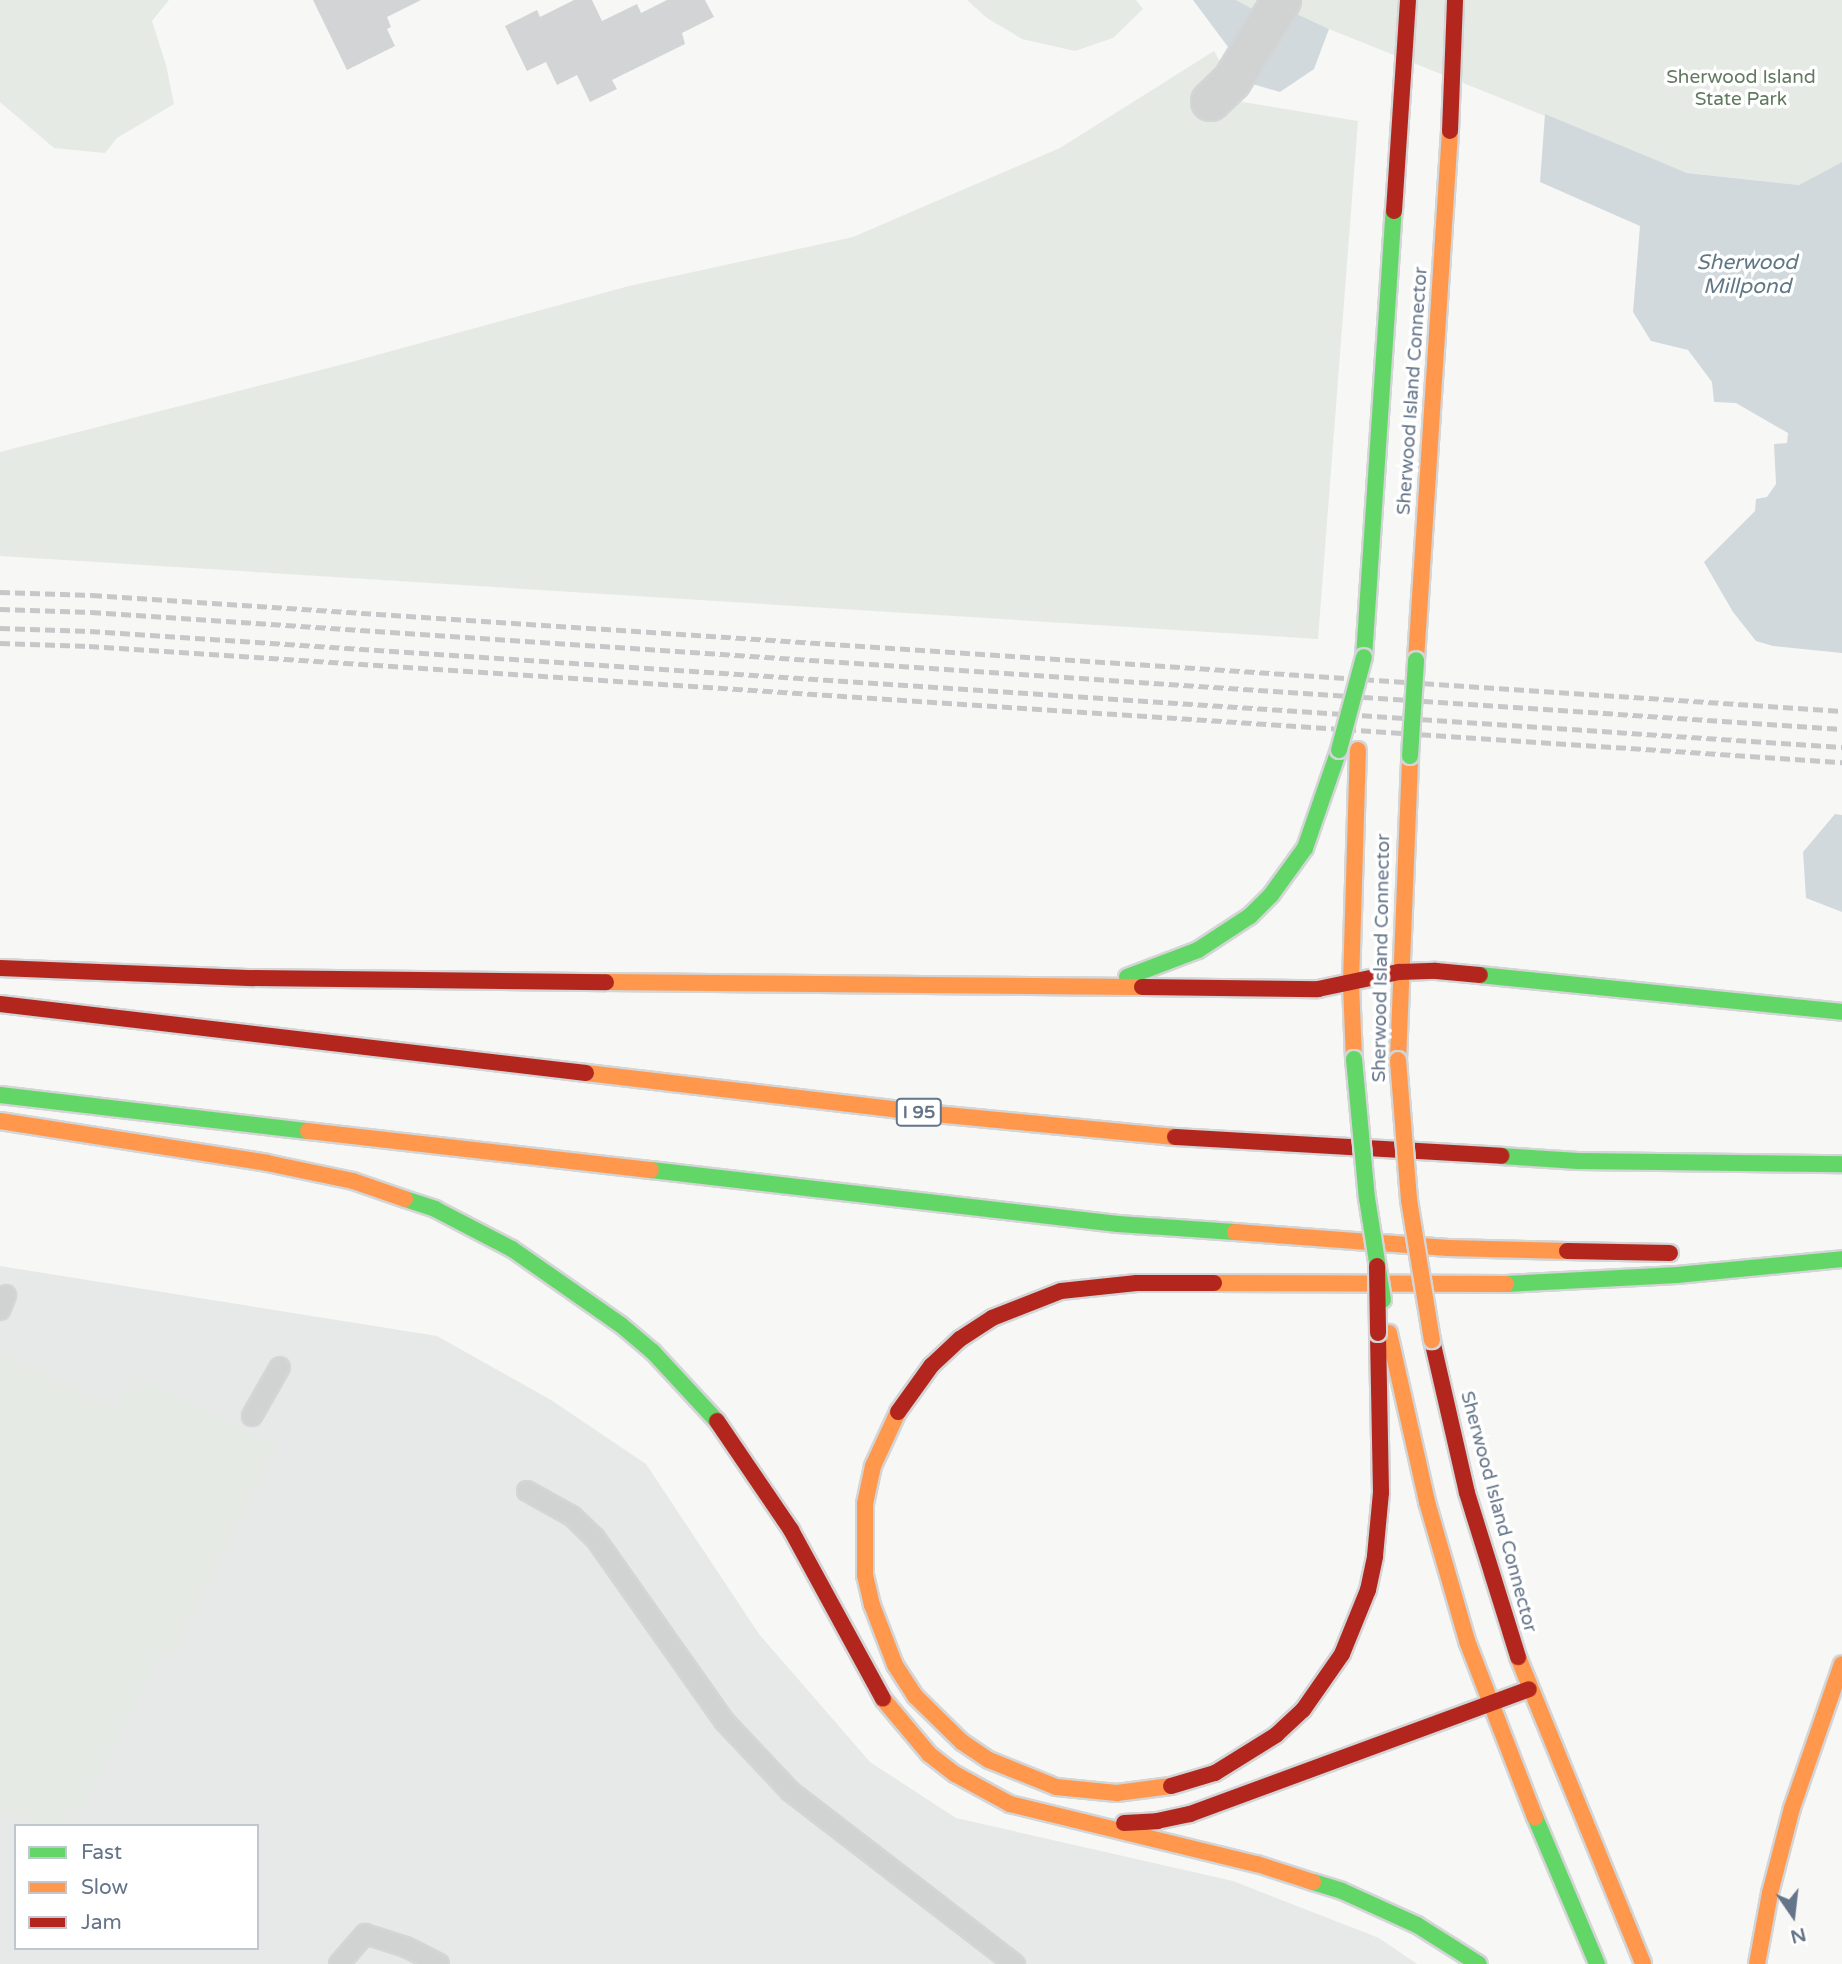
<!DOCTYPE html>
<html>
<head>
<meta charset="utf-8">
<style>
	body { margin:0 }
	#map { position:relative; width:1842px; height:1964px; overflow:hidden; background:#f7f7f6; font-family:"Varela Round",sans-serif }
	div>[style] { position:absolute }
	.built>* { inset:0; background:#e7e9e8 }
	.green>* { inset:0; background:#e6eae4 }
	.water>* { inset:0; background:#d1d9dd }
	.building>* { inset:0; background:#d3d4d5 }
	.roads { filter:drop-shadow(2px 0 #d3d5d6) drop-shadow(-2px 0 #d3d5d6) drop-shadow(0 2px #d3d5d6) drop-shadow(0 -2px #d3d5d6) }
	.lane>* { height:18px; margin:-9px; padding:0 9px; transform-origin:9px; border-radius:9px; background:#d1d2d2 }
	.street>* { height:37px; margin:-18.5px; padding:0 18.5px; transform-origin:18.5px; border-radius:18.5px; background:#d1d2d2 }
	.fast>* { height:16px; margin:-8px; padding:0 8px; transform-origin:8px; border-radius:8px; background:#63d668 }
	.slow>* { height:16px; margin:-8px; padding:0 8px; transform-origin:8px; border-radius:8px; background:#ff974d }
	.jam>* { height:16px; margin:-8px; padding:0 8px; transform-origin:8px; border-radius:8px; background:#b3261e }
	.rail>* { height:5px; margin-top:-2.5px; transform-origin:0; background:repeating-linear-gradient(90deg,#c6c7c9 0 10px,transparent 0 15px) }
	.bridges { filter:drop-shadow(2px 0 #d3d5d6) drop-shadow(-2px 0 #d3d5d6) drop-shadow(0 2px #d3d5d6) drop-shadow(0 -2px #d3d5d6) }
	.fast-bridge>* { height:16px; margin:-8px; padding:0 8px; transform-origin:8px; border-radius:8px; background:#63d668 }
	.slow-bridge>* { height:16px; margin:-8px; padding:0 8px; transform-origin:8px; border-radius:8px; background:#ff974d }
	.jam-bridge>* { height:16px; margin:-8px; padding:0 8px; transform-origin:8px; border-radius:8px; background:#b3261e }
	span { translate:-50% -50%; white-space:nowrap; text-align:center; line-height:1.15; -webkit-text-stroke:7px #fff; paint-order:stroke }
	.shield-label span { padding:2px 5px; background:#fff; border:2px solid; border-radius:5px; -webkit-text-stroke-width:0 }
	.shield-label { font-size:18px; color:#647489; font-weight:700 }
	.park-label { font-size:19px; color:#627a5f }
	.street-label { font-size:19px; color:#647489 }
	.water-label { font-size:21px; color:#5f7784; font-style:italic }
	.legend { position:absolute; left:14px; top:1824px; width:245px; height:126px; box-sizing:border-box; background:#fff; border:2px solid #c1c7d0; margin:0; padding:9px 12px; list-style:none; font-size:21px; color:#647489 }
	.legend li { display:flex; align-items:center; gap:14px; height:35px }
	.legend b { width:35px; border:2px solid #c1c7d0 }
	.north { position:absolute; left:1758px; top:1880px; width:70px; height:70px; -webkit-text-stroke:5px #fff; paint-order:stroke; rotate:166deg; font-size:19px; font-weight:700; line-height:28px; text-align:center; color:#647489 }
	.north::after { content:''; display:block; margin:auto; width:24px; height:32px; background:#647489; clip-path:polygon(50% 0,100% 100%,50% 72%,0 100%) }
</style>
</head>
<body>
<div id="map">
	<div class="built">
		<i style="clip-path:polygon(evenodd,0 1266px,437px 1336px,551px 1400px,646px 1464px,759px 1634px,870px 1762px,956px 1818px,1233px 1881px,1379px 1938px,1417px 1964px,0 1964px,0 1266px,16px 1826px,257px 1826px,257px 1948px,16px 1948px,16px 1826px)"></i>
	</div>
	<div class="green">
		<i style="clip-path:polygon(0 0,169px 0,152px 21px,166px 65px,174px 104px,117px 138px,105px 153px,54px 148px,0 102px)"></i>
		<i style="clip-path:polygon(967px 0,1136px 0,1143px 9px,1113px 38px,1075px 51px,1022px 39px,987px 18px)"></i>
		<i style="clip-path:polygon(1236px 0,1842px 0,1842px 162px,1799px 185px,1687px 173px,1329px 29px,1297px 14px,1262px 14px)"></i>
		<i style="clip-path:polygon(1214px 51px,1243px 102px,1358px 121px,1318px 639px,0 556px,0 452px,344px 364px,629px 286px,853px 237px,1060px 148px)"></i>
		<i style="clip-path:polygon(0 1351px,116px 1409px,134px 1374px,277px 1446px,175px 1648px,181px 1652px,179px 1657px,162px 1649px,73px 1826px,34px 1826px,0 1809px)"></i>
	</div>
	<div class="water">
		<i style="clip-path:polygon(1193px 0,1236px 0,1262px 14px,1297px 14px,1329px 29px,1314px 69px,1280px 92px,1236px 79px,1237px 59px)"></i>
		<i style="clip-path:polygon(1545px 114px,1687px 173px,1799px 185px,1842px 162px,1842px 653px,1773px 646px,1756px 641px,1733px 612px,1704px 562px,1755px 511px,1756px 499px,1767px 497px,1776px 484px,1774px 444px,1787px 443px,1788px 433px,1736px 403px,1714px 402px,1712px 382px,1688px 350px,1651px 341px,1633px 312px,1640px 226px,1540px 182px)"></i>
		<i style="clip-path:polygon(1835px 814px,1842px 815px,1842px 912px,1806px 898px,1803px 852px)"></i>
	</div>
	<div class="building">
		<i style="clip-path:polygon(313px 0,421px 0,387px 17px,391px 27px,387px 29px,395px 46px,347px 70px)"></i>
		<i style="clip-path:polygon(574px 0,592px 0,602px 21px,637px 4px,641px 13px,667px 0,705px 0,714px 17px,682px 33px,685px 44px,612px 80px,617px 89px,590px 102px,577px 75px,557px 85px,546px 62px,527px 71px,505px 26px,537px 10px,540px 17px)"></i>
	</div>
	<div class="roads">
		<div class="lane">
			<i style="left:0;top:1310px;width:16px;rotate:-68deg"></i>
			<i style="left:252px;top:1416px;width:56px;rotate:-60.3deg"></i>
			<i style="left:527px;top:1491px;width:51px;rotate:29.1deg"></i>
			<i style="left:572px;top:1516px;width:32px;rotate:44deg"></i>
			<i style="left:595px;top:1538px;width:224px;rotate:54.8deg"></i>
			<i style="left:724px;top:1721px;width:96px;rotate:46.7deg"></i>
			<i style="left:790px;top:1791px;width:284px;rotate:37.6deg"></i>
			<i style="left:339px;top:1964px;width:40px;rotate:-49deg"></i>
			<i style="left:365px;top:1934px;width:43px;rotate:17.6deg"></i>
			<i style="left:406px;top:1947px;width:37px;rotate:27deg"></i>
		</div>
		<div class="street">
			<i style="left:1210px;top:101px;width:29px;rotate:-44deg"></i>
			<i style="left:1231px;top:81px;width:95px;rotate:-58.3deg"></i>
		</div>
		<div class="fast">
			<i style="left:1364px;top:657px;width:447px;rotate:-86.2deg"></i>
			<i style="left:1480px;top:975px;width:364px;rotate:5.8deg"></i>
			<i style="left:1127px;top:977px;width:76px;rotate:-20.8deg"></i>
			<i style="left:1198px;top:950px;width:62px;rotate:-33.2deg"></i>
			<i style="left:1250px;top:916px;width:30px;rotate:-45deg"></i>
			<i style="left:1271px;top:895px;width:58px;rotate:-54.1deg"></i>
			<i style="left:1305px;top:848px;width:104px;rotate:-70.9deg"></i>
			<i style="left:0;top:1095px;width:310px;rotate:6.7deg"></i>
			<i style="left:1501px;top:1156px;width:77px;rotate:3.7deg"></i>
			<i style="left:1578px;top:1161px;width:264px;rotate:0.7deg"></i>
			<i style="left:651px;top:1170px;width:470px;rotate:6.6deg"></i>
			<i style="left:1118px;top:1224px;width:117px;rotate:3.9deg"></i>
			<i style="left:405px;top:1199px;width:32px;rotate:18deg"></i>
			<i style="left:435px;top:1209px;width:87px;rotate:27.5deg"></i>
			<i style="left:512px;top:1249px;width:133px;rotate:34.9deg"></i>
			<i style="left:621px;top:1325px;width:42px;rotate:40.2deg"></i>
			<i style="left:653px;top:1352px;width:94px;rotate:47.2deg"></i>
			<i style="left:1506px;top:1284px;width:171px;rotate:-3deg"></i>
			<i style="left:1677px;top:1275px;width:166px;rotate:-5.5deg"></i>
			<i style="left:1535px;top:1817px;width:160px;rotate:67.1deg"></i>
			<i style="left:1313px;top:1882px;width:30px;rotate:17deg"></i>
			<i style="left:1342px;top:1891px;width:82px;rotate:24.4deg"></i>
			<i style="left:1417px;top:1925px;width:73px;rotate:32.2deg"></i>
		</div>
		<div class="slow">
			<i style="left:1416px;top:660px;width:530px;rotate:-86.32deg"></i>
			<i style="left:606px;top:982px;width:536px;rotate:0.53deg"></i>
			<i style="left:1354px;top:1059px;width:76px;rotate:-92.3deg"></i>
			<i style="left:1351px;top:983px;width:233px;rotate:-88.3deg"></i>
			<i style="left:1398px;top:1060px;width:304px;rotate:-87.7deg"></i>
			<i style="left:586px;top:1073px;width:341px;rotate:6.7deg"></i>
			<i style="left:925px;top:1113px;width:251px;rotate:5.5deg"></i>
			<i style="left:0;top:1121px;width:270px;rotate:8.9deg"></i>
			<i style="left:267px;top:1163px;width:88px;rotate:11.8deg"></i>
			<i style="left:353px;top:1181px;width:55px;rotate:19.1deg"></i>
			<i style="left:308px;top:1131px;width:345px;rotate:6.5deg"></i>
			<i style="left:1235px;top:1232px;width:214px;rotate:4.3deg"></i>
			<i style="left:1448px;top:1248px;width:119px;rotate:1.4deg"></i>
			<i style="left:1214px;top:1283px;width:292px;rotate:0.2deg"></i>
			<i style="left:1389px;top:1333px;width:173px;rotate:77.3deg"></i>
			<i style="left:1427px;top:1502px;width:145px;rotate:73.9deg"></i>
			<i style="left:1467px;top:1641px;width:189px;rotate:68.9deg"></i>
			<i style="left:898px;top:1412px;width:60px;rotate:114.8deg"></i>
			<i style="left:873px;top:1466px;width:39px;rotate:102deg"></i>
			<i style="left:865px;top:1504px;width:71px;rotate:90deg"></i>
			<i style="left:865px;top:1575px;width:31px;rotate:77deg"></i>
			<i style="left:872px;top:1605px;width:64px;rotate:69deg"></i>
			<i style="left:895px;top:1665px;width:37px;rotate:57deg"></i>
			<i style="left:915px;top:1696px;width:66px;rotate:44.4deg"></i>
			<i style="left:962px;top:1742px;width:32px;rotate:34deg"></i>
			<i style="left:989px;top:1760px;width:72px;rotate:21.9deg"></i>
			<i style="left:1056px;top:1787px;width:61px;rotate:5.6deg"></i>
			<i style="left:1117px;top:1793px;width:54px;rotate:-7.4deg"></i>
			<i style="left:1518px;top:1657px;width:331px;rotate:67.8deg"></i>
			<i style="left:883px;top:1699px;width:72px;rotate:50.1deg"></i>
			<i style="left:929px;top:1754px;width:33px;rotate:38deg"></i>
			<i style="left:955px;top:1774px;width:63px;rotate:28.6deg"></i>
			<i style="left:1010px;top:1804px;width:254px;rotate:13.7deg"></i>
			<i style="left:1257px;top:1864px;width:59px;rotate:17.8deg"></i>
			<i style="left:1757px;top:1964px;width:72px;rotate:-79.6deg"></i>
			<i style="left:1770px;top:1893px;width:88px;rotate:-75.5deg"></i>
			<i style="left:1792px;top:1808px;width:152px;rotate:-70.9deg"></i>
		</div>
		<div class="jam">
			<i style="left:1450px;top:131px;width:131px;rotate:-87.8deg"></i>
			<i style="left:1394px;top:211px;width:211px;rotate:-86.2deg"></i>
			<i style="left:0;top:968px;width:254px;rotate:2.3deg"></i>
			<i style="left:254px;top:978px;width:352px;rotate:0.7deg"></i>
			<i style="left:1142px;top:987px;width:176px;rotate:0.7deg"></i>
			<i style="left:1318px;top:989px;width:83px;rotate:-11.9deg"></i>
			<i style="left:1399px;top:972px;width:37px;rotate:-2deg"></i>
			<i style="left:1436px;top:971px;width:44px;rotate:5.2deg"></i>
			<i style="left:0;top:1004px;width:590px;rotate:6.72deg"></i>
			<i style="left:1175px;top:1137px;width:327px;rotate:3.3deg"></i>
			<i style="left:1567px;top:1251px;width:103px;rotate:1.1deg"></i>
			<i style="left:1432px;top:1340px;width:157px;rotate:77.1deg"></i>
			<i style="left:1467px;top:1493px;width:172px;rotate:72.7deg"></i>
			<i style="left:898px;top:1412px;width:57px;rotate:-54.3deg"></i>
			<i style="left:931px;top:1366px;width:40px;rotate:-43deg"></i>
			<i style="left:960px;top:1339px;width:38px;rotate:-33deg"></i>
			<i style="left:992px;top:1318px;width:74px;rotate:-21.4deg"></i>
			<i style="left:1061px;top:1291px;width:76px;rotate:-6deg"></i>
			<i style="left:1137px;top:1283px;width:77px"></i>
			<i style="left:717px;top:1421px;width:132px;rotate:55.8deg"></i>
			<i style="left:791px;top:1530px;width:192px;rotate:61.4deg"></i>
			<i style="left:1171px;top:1786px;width:46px;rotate:-16.5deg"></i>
			<i style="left:1215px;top:1773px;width:72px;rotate:-31.9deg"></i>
			<i style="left:1276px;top:1735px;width:37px;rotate:-43deg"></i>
			<i style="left:1303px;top:1710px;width:68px;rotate:-55.1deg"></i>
			<i style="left:1342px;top:1654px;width:69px;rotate:-67.9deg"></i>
			<i style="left:1368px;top:1590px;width:35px;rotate:-78deg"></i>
			<i style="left:1375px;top:1556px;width:64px;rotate:-84.6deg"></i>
			<i style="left:1381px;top:1492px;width:159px;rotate:-91.1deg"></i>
			<i style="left:1124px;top:1823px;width:33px;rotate:-3deg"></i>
			<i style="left:1157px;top:1821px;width:34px;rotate:-12deg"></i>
			<i style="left:1190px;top:1814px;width:361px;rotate:-20.2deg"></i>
		</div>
	</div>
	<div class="rail">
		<i style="left:0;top:592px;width:92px;rotate:1.9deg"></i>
		<i style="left:92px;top:595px;width:1754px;rotate:3.79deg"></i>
		<i style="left:0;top:609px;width:91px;rotate:1.9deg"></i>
		<i style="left:91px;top:612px;width:1755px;rotate:3.82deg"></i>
		<i style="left:0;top:628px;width:90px;rotate:1.9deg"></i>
		<i style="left:90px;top:631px;width:1756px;rotate:3.79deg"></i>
		<i style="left:0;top:643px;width:89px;rotate:1.9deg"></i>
		<i style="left:89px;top:646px;width:1757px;rotate:3.79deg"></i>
	</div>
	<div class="bridges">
		<div class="fast-bridge">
			<i style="left:1339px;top:750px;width:96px;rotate:-75deg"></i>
			<i style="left:1410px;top:756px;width:96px;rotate:-86.4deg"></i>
			<i style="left:1354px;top:1059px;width:140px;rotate:84.7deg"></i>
			<i style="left:1367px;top:1198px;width:103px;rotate:81.1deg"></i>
		</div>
		<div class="slow-bridge">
			<i style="left:1398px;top:1060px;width:140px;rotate:85.5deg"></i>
			<i style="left:1409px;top:1200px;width:142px;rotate:80.7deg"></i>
		</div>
		<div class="jam-bridge">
			<i style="left:1377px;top:1266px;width:67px;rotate:89.1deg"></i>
		</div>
	</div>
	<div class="shield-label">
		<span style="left:919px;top:1112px">I 95</span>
	</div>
	<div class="park-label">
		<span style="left:1741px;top:89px">Sherwood Island<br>State Park</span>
	</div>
	<div class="street-label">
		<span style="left:1413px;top:391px;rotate:-86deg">Sherwood Island Connector</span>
		<span style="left:1382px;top:958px;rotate:-89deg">Sherwood Island Connector</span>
		<span style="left:1498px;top:1512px;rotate:75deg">Sherwood Island Connector</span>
	</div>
	<div class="water-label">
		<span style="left:1747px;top:275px">Sherwood<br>Millpond</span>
	</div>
	<ul class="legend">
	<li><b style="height:9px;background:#63d668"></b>Fast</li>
	<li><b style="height:9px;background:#ff974d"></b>Slow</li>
	<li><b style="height:9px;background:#b3261e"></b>Jam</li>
	</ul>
	<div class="north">N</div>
</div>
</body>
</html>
